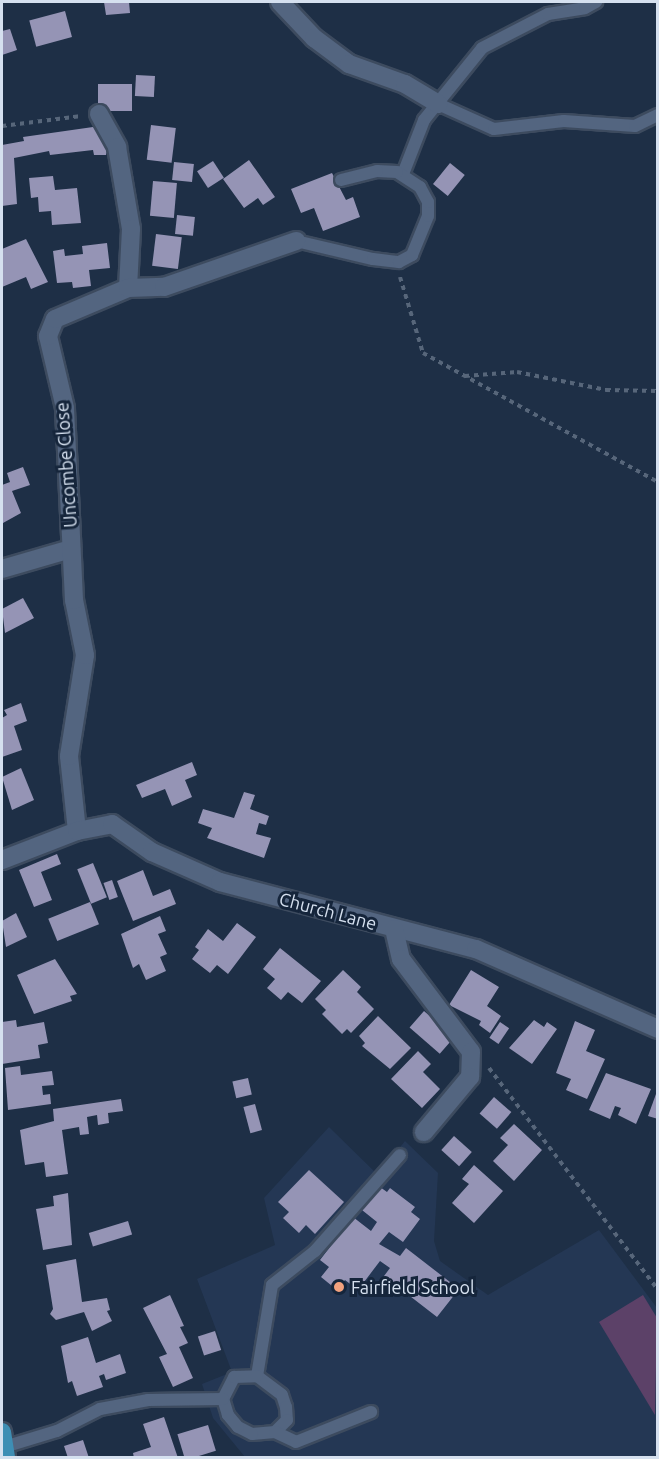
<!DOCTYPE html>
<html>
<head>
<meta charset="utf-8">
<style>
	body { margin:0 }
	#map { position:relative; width:659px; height:1459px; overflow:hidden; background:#1e2f46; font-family:Ubuntu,sans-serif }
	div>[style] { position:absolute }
	.built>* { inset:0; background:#243754 }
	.green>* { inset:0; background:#5c4168 }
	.building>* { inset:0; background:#9594b5; transform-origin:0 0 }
	.path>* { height:4px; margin-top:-2px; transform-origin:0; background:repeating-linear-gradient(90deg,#57667a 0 4.5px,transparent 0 9px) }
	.roads { filter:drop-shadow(2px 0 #3d4b5f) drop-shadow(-2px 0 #3d4b5f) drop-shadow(0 2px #3d4b5f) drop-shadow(0 -2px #3d4b5f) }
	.lane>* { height:12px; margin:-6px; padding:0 6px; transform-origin:6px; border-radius:6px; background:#536580 }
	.street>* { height:18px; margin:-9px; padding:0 9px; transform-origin:9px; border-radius:9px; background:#536580 }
	.primary>* { height:18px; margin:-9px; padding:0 9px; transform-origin:9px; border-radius:9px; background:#3e8eb4 }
	.dots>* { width:16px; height:16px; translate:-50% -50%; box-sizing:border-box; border:3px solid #15253b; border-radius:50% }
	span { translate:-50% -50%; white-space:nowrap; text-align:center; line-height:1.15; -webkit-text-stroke:6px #15253b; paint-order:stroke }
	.street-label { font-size:18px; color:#d5e0ef }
	.poi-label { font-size:18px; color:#d5e0ef }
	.left { translate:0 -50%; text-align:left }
	.frame { position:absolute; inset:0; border:3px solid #d5e0ef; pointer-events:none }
</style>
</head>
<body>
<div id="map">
	<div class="built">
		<i style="clip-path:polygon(329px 1127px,378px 1175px,405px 1141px,438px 1173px,434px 1241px,440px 1261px,488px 1295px,599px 1230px,657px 1308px,657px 1454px,651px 1458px,245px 1457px,213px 1418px,202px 1384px,232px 1372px,197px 1279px,275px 1245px,264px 1198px)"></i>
	</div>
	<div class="green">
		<i style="clip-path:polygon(643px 1295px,657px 1318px,655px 1415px,599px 1322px)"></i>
	</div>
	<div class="building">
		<i style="clip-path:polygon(104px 2px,129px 2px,130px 13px,106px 15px)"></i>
		<i style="left:65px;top:11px;width:27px;height:37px;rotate:75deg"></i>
		<i style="clip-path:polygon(10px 29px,17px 50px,2px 55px,2px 31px)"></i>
		<i style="left:136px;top:75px;width:19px;height:21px;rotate:3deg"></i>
		<i style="left:98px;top:84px;width:34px;height:27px"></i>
		<i style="left:151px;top:125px;width:25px;height:35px;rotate:7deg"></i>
		<i style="clip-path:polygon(93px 127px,101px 130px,109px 141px,106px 155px,94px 155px,93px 150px,50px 155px,49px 151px,14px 158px,17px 204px,2px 206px,2px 145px,24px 141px,23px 137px)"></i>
		<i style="clip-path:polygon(249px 160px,275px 197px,263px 205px,258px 198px,244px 208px,223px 179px)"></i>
		<i style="left:213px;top:161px;width:20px;height:19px;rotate:57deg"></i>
		<i style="left:174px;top:162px;width:20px;height:18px;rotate:6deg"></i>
		<i style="left:450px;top:163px;width:19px;height:27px;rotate:39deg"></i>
		<i style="clip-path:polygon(332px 173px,346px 200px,353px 197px,360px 217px,323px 231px,314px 208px,301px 213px,291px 189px)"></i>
		<i style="clip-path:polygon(53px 176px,55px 190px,77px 188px,81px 223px,52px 225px,51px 211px,39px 212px,38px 197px,31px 198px,29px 178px)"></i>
		<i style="left:153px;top:181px;width:24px;height:35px;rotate:5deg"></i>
		<i style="left:177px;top:215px;width:18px;height:19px;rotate:6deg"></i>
		<i style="left:156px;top:234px;width:26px;height:32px;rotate:7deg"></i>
		<i style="clip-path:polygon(26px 239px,48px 282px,31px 289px,26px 277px,2px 287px,2px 249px)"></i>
		<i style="clip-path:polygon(107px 243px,110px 268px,89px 270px,91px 286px,73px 288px,72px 282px,57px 283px,53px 251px,64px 249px,65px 256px,83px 254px,82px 246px)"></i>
		<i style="clip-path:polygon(23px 467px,30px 485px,12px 491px,21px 513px,3px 523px,2px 485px,10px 482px,7px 473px)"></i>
		<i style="clip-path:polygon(23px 598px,34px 618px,5px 633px,2px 609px)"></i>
		<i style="clip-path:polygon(21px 703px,27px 721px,14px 726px,22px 750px,2px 757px,2px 718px,7px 715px,4px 710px)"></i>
		<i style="clip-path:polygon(192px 762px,197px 775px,185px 780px,192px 797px,172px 806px,165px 789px,142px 798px,136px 785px)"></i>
		<i style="clip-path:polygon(21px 768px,34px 800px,12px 810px,2px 777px)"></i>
		<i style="clip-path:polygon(244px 792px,255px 795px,250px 809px,269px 816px,266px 825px,259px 823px,256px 834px,271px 838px,264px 858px,207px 838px,212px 828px,198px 823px,203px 809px,234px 818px)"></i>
		<i style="clip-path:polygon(57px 854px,61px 864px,41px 872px,52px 900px,34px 907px,19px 870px)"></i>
		<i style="left:93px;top:863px;width:37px;height:17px;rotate:68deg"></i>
		<i style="clip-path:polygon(143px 870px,153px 896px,170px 889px,176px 904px,133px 921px,117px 881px)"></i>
		<i style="left:112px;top:880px;width:18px;height:9px;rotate:71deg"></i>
		<i style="left:90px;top:902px;width:24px;height:45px;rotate:68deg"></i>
		<i style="clip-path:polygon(16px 913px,27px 937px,6px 947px,2px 921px)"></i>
		<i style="clip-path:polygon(160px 916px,166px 931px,158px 934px,167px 954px,160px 957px,166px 971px,146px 980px,139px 964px,133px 968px,121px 934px)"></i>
		<i style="clip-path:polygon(237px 923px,256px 937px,228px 974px,217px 965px,210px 973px,192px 959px,199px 950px,195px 947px,208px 929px,223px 941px)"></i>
		<i style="clip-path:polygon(280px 948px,321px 981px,302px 1003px,288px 992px,281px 1000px,267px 988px,275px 979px,263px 969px)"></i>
		<i style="clip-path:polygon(55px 959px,77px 994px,70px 996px,72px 1001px,34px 1014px,17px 975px)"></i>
		<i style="clip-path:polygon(343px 970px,361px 987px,357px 992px,374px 1009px,351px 1033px,347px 1029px,342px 1034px,322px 1014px,326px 1010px,315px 999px)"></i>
		<i style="clip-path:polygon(471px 970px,499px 987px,487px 1006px,501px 1016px,490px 1033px,479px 1025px,481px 1021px,449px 1005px)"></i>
		<i style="left:424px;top:1011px;width:40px;height:22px;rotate:41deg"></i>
		<i style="clip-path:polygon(378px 1016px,411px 1048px,390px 1069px,362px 1046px,365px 1043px,359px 1036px)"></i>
		<i style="clip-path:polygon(16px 1020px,17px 1027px,44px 1022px,48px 1043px,38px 1045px,40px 1058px,2px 1064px,2px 1022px)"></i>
		<i style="clip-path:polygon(534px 1020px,544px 1027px,547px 1022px,557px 1029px,532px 1064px,509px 1048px)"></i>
		<i style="clip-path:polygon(575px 1021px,595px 1030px,586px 1051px,605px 1059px,587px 1099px,566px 1090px,571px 1079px,556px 1073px)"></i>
		<i style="left:500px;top:1022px;width:11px;height:19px;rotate:34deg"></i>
		<i style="clip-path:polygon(418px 1051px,431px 1064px,423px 1072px,440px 1089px,422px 1108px,391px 1079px)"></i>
		<i style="clip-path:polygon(20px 1066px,21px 1075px,52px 1071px,54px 1085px,42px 1086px,43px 1095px,50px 1094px,51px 1104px,8px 1110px,5px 1068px)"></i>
		<i style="clip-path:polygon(606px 1073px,651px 1089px,636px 1124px,618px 1115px,621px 1108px,615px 1106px,610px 1119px,589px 1110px)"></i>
		<i style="left:248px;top:1078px;width:17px;height:16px;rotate:77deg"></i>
		<i style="clip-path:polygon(656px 1094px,658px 1095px,658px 1119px,648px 1116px)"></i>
		<i style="left:494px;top:1097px;width:23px;height:22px;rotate:41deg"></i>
		<i style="clip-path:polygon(121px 1099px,123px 1111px,108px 1113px,109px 1123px,98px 1125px,97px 1115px,87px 1117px,89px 1134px,80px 1135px,79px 1127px,62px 1130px,68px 1174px,46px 1177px,44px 1162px,25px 1165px,20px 1130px,54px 1121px,53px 1109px)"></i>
		<i style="left:255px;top:1104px;width:27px;height:12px;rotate:75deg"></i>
		<i style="clip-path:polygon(514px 1124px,542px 1150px,514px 1181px,493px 1161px,508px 1145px,500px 1138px)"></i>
		<i style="left:454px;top:1136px;width:24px;height:19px;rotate:42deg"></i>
		<i style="clip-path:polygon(474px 1165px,503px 1191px,474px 1223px,452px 1203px,469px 1184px,462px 1179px)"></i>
		<i style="clip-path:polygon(309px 1170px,344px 1202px,315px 1234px,306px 1225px,299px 1233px,283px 1218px,289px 1212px,278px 1202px)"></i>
		<i style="clip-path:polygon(380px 1187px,387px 1192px,390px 1188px,415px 1207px,411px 1212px,420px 1219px,403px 1242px,389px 1232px,379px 1244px,400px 1256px,406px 1248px,459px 1289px,437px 1317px,384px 1276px,390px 1268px,380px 1261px,358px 1290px,345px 1280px,337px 1290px,321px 1277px,329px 1267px,320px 1260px,353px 1217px,371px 1231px,377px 1222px,362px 1210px)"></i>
		<i style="clip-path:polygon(68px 1193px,72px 1245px,43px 1250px,36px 1209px,54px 1206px,53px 1196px)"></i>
		<i style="left:128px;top:1221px;width:14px;height:41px;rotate:73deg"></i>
		<i style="clip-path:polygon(76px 1259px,82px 1302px,107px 1298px,110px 1310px,107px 1311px,112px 1321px,92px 1331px,84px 1312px,56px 1320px,50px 1314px,53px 1309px,46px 1265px)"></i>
		<i style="clip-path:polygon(170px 1295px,184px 1326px,180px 1327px,188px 1343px,179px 1347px,193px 1378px,173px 1387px,159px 1357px,167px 1354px,143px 1308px)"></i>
		<i style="left:215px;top:1331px;width:20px;height:18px;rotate:72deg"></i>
		<i style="clip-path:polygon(88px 1337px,96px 1363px,120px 1354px,126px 1373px,106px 1380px,104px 1374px,99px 1376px,103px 1387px,77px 1396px,72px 1381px,68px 1383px,61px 1346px)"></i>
		<i style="clip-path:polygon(164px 1417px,178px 1458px,134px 1458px,133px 1453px,151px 1447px,143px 1424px)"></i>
		<i style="left:208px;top:1425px;width:27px;height:32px;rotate:73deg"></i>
		<i style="clip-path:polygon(83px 1440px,89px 1458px,68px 1458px,64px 1446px)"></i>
	</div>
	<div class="path">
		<i style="left:2px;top:126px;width:80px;rotate:-7.2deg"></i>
		<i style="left:400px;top:277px;width:79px;rotate:73.2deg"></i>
		<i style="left:423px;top:353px;width:268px;rotate:28.8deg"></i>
		<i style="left:465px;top:376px;width:52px;rotate:-4.4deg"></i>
		<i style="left:517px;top:372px;width:91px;rotate:11.4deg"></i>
		<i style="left:606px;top:390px;width:52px;rotate:1.1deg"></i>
		<i style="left:489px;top:1068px;width:279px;rotate:52.7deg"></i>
	</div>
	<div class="roads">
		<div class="lane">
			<i style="left:438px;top:104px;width:61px;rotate:24.1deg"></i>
			<i style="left:494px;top:129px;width:70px;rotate:-6.5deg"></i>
			<i style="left:564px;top:121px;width:71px;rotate:4deg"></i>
			<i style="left:635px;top:126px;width:25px;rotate:-26deg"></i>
			<i style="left:403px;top:174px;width:58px;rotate:-68.7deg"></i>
			<i style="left:424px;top:120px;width:92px;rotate:-51.1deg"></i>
			<i style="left:482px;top:48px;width:74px;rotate:-27.3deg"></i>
			<i style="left:548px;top:14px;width:37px;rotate:-9deg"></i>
			<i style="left:585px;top:8px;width:13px;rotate:-29deg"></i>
			<i style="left:296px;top:241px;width:79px;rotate:13.2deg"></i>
			<i style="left:373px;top:259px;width:26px;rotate:7deg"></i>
			<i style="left:399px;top:262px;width:15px;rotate:-28deg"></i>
			<i style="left:412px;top:255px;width:42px;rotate:-67.7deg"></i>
			<i style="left:428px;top:216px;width:14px;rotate:-90deg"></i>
			<i style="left:428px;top:202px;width:17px;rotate:-118deg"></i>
			<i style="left:420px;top:187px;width:27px;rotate:-147deg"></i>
			<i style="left:397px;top:172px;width:20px;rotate:-177deg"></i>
			<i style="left:377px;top:171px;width:37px;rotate:166deg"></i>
			<i style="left:257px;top:1376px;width:92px;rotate:-80.6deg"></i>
			<i style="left:272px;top:1285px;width:55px;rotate:-38.3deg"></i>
			<i style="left:315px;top:1251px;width:128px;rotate:-48.5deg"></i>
			<i style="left:257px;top:1376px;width:31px;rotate:37deg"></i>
			<i style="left:282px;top:1395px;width:13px;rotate:72deg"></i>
			<i style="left:286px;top:1407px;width:13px;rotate:86deg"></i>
			<i style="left:287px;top:1420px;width:17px;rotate:135deg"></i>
			<i style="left:275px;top:1432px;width:23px;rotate:175deg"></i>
			<i style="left:252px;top:1434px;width:16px;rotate:-153deg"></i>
			<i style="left:238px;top:1427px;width:16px;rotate:-130deg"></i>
			<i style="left:228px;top:1415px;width:17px;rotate:-107deg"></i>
			<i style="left:223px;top:1399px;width:25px;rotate:-63deg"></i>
			<i style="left:234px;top:1377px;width:23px;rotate:-2deg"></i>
			<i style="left:275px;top:1432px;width:23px;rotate:25deg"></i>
			<i style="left:296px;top:1442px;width:81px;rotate:-21.8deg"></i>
			<i style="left:4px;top:1447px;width:55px;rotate:-16.8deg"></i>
			<i style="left:57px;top:1431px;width:48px;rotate:-27.1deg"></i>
			<i style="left:100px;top:1409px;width:49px;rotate:-10.6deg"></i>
			<i style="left:148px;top:1400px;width:75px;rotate:-0.8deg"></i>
		</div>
		<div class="street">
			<i style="left:280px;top:2px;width:50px;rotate:46.6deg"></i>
			<i style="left:314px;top:38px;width:44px;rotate:36.6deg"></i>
			<i style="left:349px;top:64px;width:59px;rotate:19.7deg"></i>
			<i style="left:405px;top:84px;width:39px;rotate:31deg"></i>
			<i style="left:99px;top:114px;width:38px;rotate:61deg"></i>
			<i style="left:117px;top:147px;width:83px;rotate:80.3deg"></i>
			<i style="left:131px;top:229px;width:59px;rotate:92.9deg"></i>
			<i style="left:2px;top:569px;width:72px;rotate:-16.2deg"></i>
			<i style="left:77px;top:831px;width:75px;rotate:-96.1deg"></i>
			<i style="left:69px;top:756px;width:102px;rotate:-81deg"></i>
			<i style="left:85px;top:655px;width:56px;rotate:-101.3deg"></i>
			<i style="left:74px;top:600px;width:192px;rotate:-92.7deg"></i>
			<i style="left:65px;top:408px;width:74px;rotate:-103.3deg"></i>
			<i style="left:48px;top:336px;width:18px;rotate:-68deg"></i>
			<i style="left:55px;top:319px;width:79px;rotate:-23deg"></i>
			<i style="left:128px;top:288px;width:36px;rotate:-2deg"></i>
			<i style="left:164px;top:287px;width:140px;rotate:-19.2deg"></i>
			<i style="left:2px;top:860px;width:80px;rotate:-21.1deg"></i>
			<i style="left:77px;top:831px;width:36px;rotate:-11deg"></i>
			<i style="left:112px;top:824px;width:49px;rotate:35deg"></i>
			<i style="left:152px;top:852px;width:74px;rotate:23.8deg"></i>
			<i style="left:220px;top:882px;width:265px;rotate:14.7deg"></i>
			<i style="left:476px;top:949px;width:199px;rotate:23.7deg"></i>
			<i style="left:394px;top:929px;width:31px;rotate:77deg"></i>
			<i style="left:401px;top:959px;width:116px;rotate:53deg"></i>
			<i style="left:471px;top:1052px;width:25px;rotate:92deg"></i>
			<i style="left:470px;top:1077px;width:72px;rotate:129.9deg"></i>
		</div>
		<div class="primary">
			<i style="left:2px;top:1432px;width:26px;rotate:81deg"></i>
		</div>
	</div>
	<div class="dots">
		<i style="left:339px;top:1287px;background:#f2a17e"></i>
	</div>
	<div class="street-label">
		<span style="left:66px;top:465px;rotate:-94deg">Uncombe Close</span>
		<span style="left:328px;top:911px;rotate:15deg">Church Lane</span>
	</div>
	<div class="poi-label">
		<span class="left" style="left:351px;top:1287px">Fairfield School</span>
	</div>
	<div class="frame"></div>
</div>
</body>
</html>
